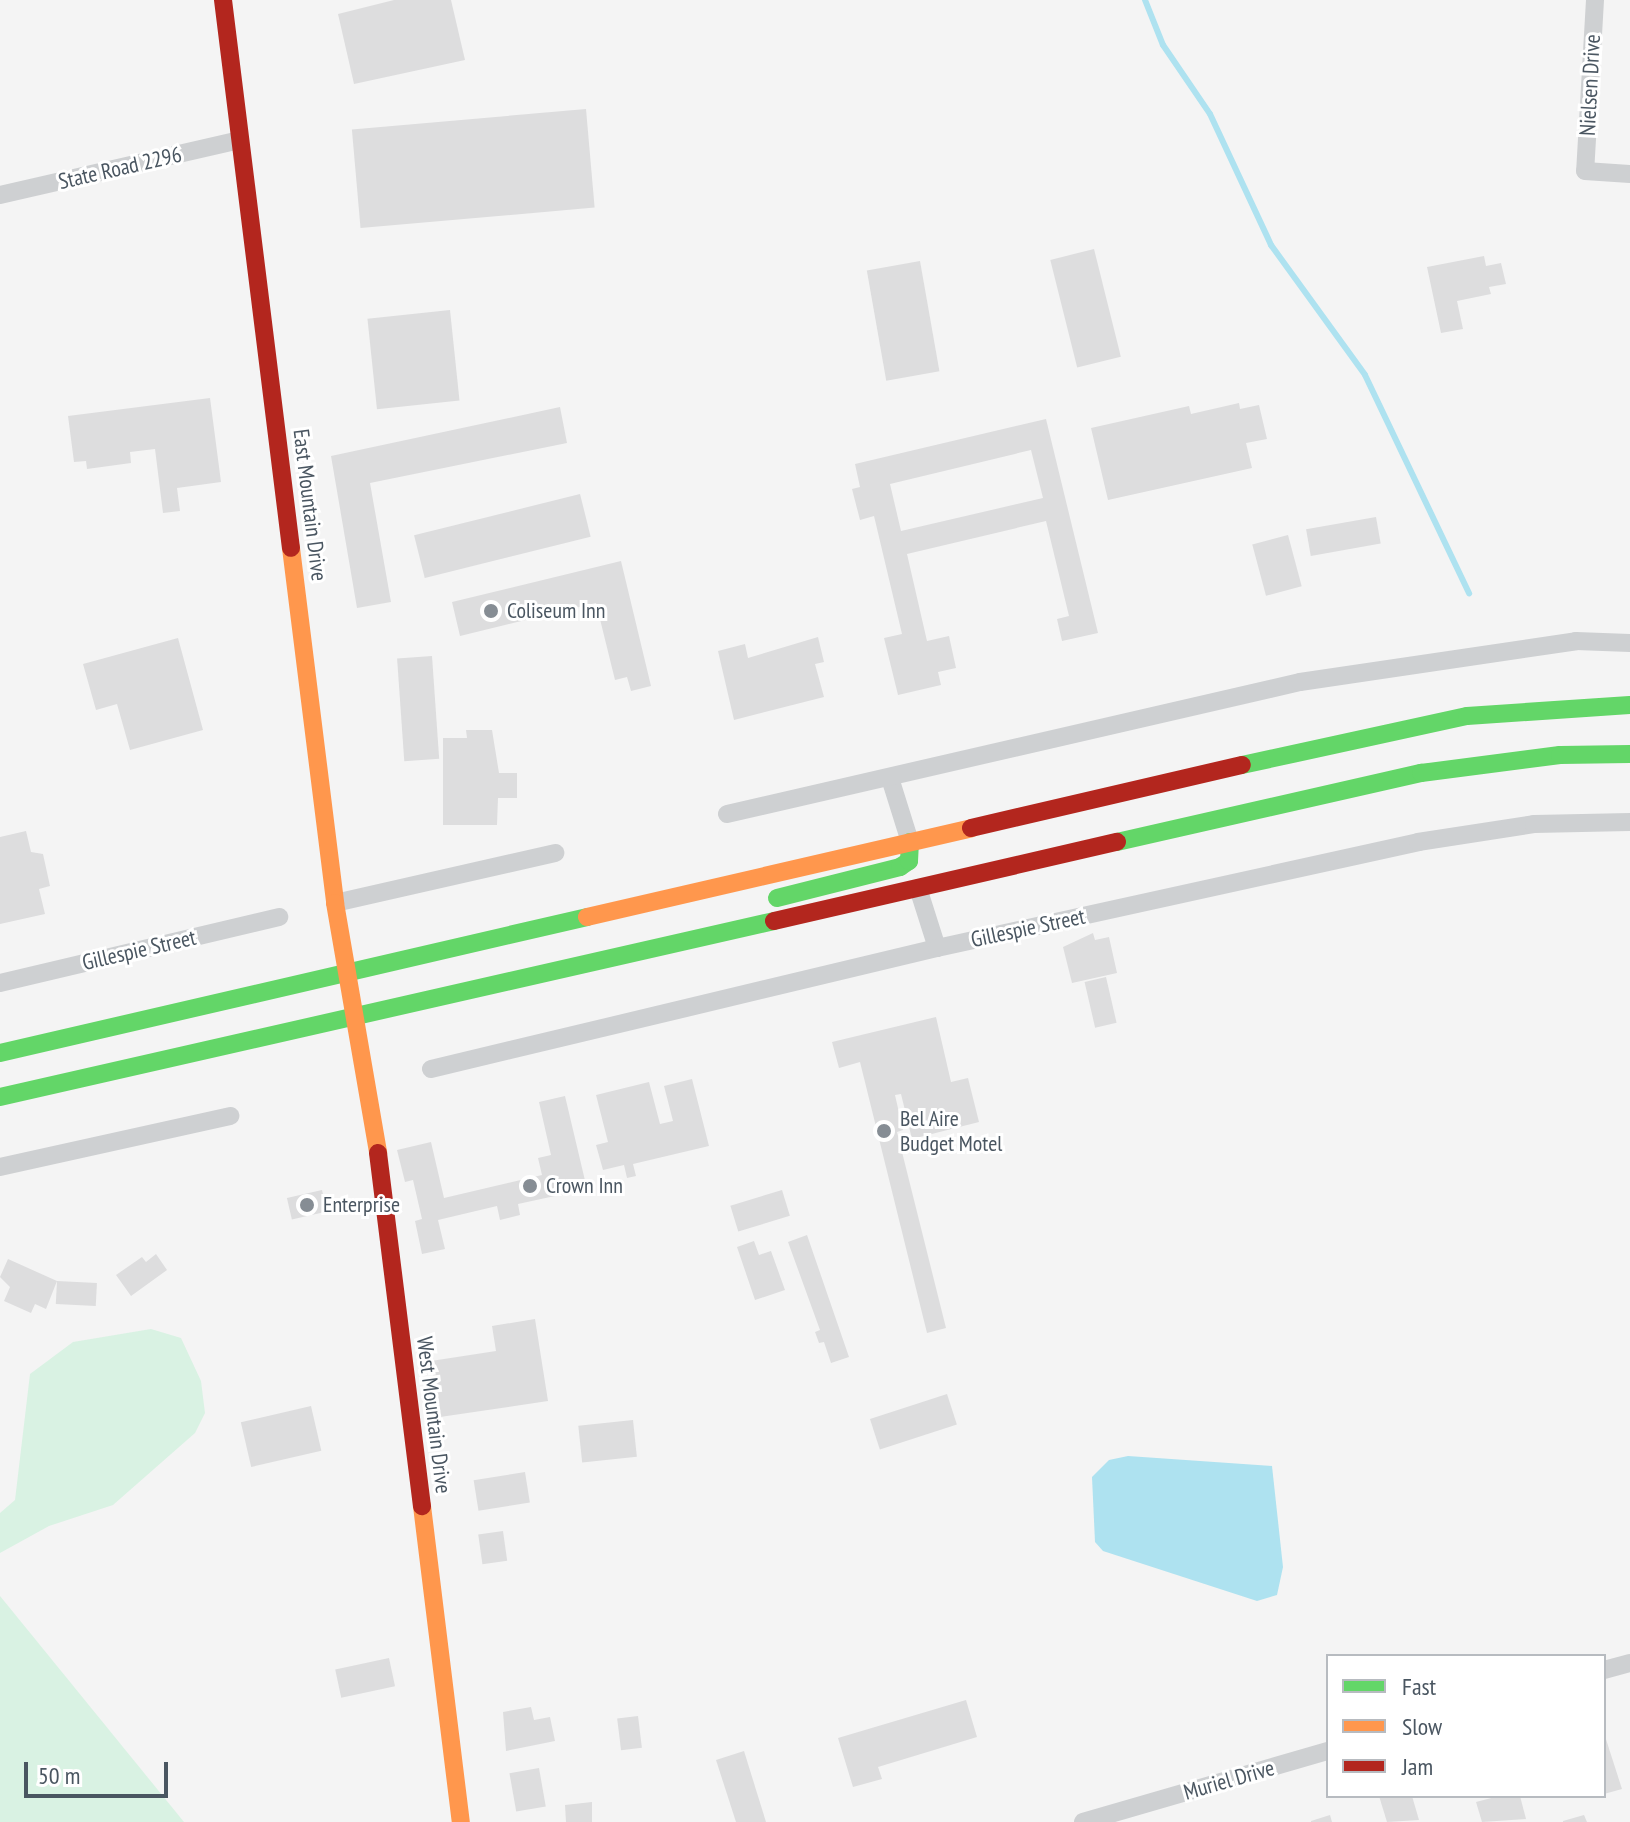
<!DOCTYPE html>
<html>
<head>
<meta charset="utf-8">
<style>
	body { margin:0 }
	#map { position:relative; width:1630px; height:1822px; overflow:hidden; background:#f4f4f4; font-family:"PT Sans Narrow",sans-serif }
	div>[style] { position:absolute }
	.green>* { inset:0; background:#d9f2e3 }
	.water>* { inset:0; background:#aee2f0 }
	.stream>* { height:6px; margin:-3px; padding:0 3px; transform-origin:3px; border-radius:3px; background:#aee2f0 }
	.building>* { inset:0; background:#ddddde; transform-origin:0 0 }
	.street>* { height:18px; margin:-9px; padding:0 9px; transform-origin:9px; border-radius:9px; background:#ced0d2 }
	.fast>* { height:18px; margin:-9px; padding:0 9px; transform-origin:9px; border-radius:9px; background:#63d668 }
	.slow>* { height:18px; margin:-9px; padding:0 9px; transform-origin:9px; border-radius:9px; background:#ff974d }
	.jam>* { height:18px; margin:-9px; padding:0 9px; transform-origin:9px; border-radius:9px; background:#b3261e }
	.dots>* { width:22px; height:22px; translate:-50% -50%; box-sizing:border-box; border:4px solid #fff; border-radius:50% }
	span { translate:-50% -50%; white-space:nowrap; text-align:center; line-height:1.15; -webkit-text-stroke:6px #fff; paint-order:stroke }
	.street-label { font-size:22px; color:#4a5661 }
	.poi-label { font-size:22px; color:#4a5661 }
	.left { translate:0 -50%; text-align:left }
	.legend { position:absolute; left:1326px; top:1654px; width:280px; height:144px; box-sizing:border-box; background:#fff; border:2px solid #b7bbc0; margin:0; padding:10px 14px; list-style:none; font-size:24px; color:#4a5661 }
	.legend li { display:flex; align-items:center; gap:16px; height:40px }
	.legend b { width:40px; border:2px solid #b7bbc0 }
	.scale { position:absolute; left:24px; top:1762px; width:144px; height:36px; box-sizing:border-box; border:4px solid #4a5661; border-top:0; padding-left:10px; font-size:24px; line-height:28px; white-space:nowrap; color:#4a5661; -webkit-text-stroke:6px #fff; paint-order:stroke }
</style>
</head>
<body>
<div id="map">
	<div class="green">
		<i style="clip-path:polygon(151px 1329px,181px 1338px,201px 1381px,205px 1413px,195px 1433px,113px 1505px,49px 1526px,0 1553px,0 1513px,15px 1500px,30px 1374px,73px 1342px)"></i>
		<i style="clip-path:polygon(0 1596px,9px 1607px,184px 1822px,0 1822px)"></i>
	</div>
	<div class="water">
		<i style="clip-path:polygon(1128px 1456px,1272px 1466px,1283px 1567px,1277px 1595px,1257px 1601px,1103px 1551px,1095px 1542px,1092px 1477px,1109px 1460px)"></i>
	</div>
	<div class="stream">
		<i style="left:1145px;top:0;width:48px;rotate:68.2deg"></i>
		<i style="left:1163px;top:45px;width:83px;rotate:55.7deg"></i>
		<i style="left:1210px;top:114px;width:145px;rotate:65deg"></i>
		<i style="left:1271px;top:245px;width:160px;rotate:54.1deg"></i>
		<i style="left:1365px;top:375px;width:242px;rotate:64.5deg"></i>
	</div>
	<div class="building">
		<i style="clip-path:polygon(394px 0,451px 0,465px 60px,354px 84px,338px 14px)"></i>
		<i style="left:586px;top:109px;width:99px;height:235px;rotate:85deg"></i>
		<i style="left:1094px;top:249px;width:111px;height:45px;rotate:76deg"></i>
		<i style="clip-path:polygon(1484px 256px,1486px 266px,1501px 263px,1506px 284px,1489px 287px,1491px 294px,1457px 301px,1463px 329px,1441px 333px,1427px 267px)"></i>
		<i style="left:920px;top:261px;width:112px;height:54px;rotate:80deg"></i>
		<i style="left:450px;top:310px;width:91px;height:83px;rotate:84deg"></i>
		<i style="clip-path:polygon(210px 398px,221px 482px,177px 488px,180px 511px,163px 513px,155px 449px,130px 452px,131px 463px,87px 469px,86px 461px,74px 462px,68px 416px)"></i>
		<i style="clip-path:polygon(1239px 403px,1240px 409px,1259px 405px,1267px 439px,1246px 443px,1252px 468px,1108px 500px,1091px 428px,1189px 406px,1191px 414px)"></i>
		<i style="clip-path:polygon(560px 407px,567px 443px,370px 483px,391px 602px,357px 608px,331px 456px)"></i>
		<i style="clip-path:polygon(evenodd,1046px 419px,1098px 633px,1062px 641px,1057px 619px,1069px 616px,1046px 521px,907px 554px,927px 641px,949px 636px,956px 668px,938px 672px,941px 685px,898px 695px,884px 638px,902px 634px,874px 516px,860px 520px,852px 489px,860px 487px,855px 464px,1046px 419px,1031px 450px,1043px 498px,901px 531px,890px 484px,1031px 450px)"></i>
		<i style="left:580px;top:494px;width:44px;height:171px;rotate:76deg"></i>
		<i style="left:1376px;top:517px;width:27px;height:71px;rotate:80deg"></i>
		<i style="left:1288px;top:535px;width:53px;height:37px;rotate:75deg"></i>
		<i style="clip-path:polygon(621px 561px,651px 686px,631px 691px,627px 677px,615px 680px,596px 603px,460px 636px,452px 602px)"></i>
		<i style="clip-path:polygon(818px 637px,824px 662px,815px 664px,824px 697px,734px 720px,718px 651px,745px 644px,748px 658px)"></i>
		<i style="clip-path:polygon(178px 638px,203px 730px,130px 750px,117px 704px,96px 710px,83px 664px)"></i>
		<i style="left:432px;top:656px;width:103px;height:35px;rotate:86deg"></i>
		<i style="clip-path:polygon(466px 730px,492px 730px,499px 773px,517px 773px,517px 798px,498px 798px,497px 825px,443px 825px,443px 738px,467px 738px)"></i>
		<i style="clip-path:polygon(26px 831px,31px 852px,43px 854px,50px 886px,39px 889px,45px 914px,0 924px,0 837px)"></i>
		<i style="clip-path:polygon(1093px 933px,1095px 940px,1109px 937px,1117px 973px,1072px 983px,1063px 947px)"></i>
		<i style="left:1106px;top:977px;width:47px;height:22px;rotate:77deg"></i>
		<i style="clip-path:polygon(936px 1017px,951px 1082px,968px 1078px,979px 1122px,912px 1139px,901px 1094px,895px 1095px,903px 1130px,897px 1132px,946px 1328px,927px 1333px,860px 1062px,839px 1068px,832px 1042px)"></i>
		<i style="clip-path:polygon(692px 1079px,709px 1146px,633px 1164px,636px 1176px,627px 1178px,624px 1165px,603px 1170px,596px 1145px,608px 1142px,596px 1095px,649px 1082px,660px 1124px,673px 1121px,664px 1086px)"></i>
		<i style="clip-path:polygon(565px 1096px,587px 1189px,518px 1204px,520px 1215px,500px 1220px,497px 1206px,438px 1220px,445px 1249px,422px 1254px,415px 1221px,422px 1219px,413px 1180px,405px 1182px,397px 1150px,431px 1142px,444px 1198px,542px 1175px,538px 1158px,551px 1155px,539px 1102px)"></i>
		<i style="left:322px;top:1190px;width:22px;height:36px;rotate:77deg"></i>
		<i style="left:782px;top:1190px;width:27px;height:54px;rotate:73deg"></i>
		<i style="clip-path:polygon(807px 1235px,849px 1357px,831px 1363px,824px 1342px,819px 1343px,815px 1332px,820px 1330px,788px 1242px)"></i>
		<i style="clip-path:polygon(754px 1241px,759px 1255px,771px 1251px,785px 1290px,755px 1300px,737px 1247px)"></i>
		<i style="clip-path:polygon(156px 1254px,167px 1270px,131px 1296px,116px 1275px,142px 1257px,146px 1262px)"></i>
		<i style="clip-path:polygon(8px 1259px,57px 1281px,46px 1309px,35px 1304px,31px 1313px,4px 1301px,10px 1287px,0 1277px)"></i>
		<i style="left:57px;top:1281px;width:40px;height:23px;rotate:3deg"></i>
		<i style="clip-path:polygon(535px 1319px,548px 1401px,440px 1417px,431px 1361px,496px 1351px,492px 1326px)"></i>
		<i style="left:947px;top:1394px;width:32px;height:81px;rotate:72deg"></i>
		<i style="left:311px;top:1406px;width:46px;height:72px;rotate:77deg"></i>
		<i style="left:633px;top:1420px;width:37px;height:55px;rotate:84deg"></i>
		<i style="left:525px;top:1472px;width:31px;height:52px;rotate:81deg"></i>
		<i style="left:503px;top:1531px;width:30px;height:25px;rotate:82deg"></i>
		<i style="left:389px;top:1658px;width:29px;height:55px;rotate:78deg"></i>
		<i style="clip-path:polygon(966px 1700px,977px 1737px,878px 1767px,882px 1779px,853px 1787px,838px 1738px)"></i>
		<i style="clip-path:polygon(531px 1707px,534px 1720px,550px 1717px,555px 1741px,506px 1751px,503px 1712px)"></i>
		<i style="left:638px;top:1716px;width:32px;height:21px;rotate:83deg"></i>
		<i style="clip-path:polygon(1604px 1733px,1622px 1789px,1604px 1794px)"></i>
		<i style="clip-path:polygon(744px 1751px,766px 1822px,736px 1822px,716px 1760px)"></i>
		<i style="left:539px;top:1768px;width:39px;height:30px;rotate:80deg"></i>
		<i style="clip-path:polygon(1379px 1796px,1412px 1796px,1419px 1820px,1387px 1822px)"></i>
		<i style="clip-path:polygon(1499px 1796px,1520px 1796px,1526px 1819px,1482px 1822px,1476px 1802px)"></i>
		<i style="clip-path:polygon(592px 1802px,592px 1822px,566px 1822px,565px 1805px)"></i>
		<i style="clip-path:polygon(1330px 1815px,1332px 1822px,1311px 1822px,1311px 1821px)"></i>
		<i style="clip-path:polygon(1584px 1815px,1587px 1822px,1563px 1822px,1563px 1821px)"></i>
	</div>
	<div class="street">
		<i style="left:1595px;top:0;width:171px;rotate:93.3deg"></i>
		<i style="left:1585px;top:171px;width:45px;rotate:3.8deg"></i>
		<i style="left:0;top:195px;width:246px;rotate:-12.9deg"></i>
		<i style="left:890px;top:778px;width:67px;rotate:72.6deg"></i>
		<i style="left:727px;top:814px;width:588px;rotate:-12.97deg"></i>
		<i style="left:1300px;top:682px;width:279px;rotate:-8.4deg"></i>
		<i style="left:1576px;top:641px;width:54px;rotate:2.1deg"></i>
		<i style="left:918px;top:888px;width:63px;rotate:72.4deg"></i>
		<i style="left:335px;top:903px;width:226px;rotate:-12.8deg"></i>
		<i style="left:0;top:983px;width:287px;rotate:-13.3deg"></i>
		<i style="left:431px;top:1069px;width:520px;rotate:-13.45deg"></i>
		<i style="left:937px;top:948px;width:493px;rotate:-12.4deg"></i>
		<i style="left:1418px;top:842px;width:117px;rotate:-8.8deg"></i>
		<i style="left:1534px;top:824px;width:96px;rotate:-1.2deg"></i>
		<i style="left:0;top:1167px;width:236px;rotate:-12.5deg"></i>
		<i style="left:1604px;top:1670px;width:27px;rotate:-15deg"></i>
		<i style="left:1083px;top:1822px;width:255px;rotate:-16.2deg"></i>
	</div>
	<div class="fast">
		<i style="left:1242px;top:765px;width:230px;rotate:-12.3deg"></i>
		<i style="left:1467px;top:716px;width:163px;rotate:-3.9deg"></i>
		<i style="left:1117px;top:842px;width:312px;rotate:-12.8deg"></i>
		<i style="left:1421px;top:773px;width:140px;rotate:-7.4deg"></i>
		<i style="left:1560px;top:755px;width:70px;rotate:-0.8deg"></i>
		<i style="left:777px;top:898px;width:127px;rotate:-14.1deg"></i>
		<i style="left:900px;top:867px;width:11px;rotate:-34deg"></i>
		<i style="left:909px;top:861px;width:19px;rotate:-87deg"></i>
		<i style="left:0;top:1053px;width:603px;rotate:-13.04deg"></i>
		<i style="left:0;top:1097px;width:794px;rotate:-12.81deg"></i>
	</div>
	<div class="slow">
		<i style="left:291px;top:548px;width:358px;rotate:82.9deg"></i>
		<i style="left:335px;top:903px;width:254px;rotate:80.2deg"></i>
		<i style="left:587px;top:917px;width:394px;rotate:-13deg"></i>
		<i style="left:422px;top:1506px;width:318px;rotate:83deg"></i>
	</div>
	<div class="jam">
		<i style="left:223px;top:0;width:552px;rotate:82.93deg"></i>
		<i style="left:971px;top:828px;width:278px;rotate:-13.1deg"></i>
		<i style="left:774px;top:921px;width:352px;rotate:-13deg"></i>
		<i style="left:378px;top:1153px;width:356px;rotate:82.9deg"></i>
	</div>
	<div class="dots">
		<i style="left:491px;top:611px;background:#868d94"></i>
		<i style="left:884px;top:1131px;background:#868d94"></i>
		<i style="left:530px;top:1186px;background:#868d94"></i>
		<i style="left:307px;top:1205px;background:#868d94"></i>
	</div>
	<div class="street-label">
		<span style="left:1590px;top:85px;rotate:-87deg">Nielsen Drive</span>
		<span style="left:120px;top:168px;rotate:-13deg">State Road 2296</span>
		<span style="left:310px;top:505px;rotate:83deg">East Mountain Drive</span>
		<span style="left:1028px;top:928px;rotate:-12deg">Gillespie Street</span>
		<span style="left:139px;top:950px;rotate:-13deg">Gillespie Street</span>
		<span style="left:434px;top:1415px;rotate:83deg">West Mountain Drive</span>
		<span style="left:1229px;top:1780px;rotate:-16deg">Muriel Drive</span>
	</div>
	<div class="poi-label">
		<span class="left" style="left:507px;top:611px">Coliseum Inn</span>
		<span class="left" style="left:900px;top:1131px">Bel Aire<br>Budget Motel</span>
		<span class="left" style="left:546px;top:1186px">Crown Inn</span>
		<span class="left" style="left:323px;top:1205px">Enterprise</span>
	</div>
	<ul class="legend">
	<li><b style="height:10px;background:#63d668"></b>Fast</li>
	<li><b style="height:10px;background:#ff974d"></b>Slow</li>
	<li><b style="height:10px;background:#b3261e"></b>Jam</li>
	</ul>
	<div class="scale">50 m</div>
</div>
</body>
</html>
